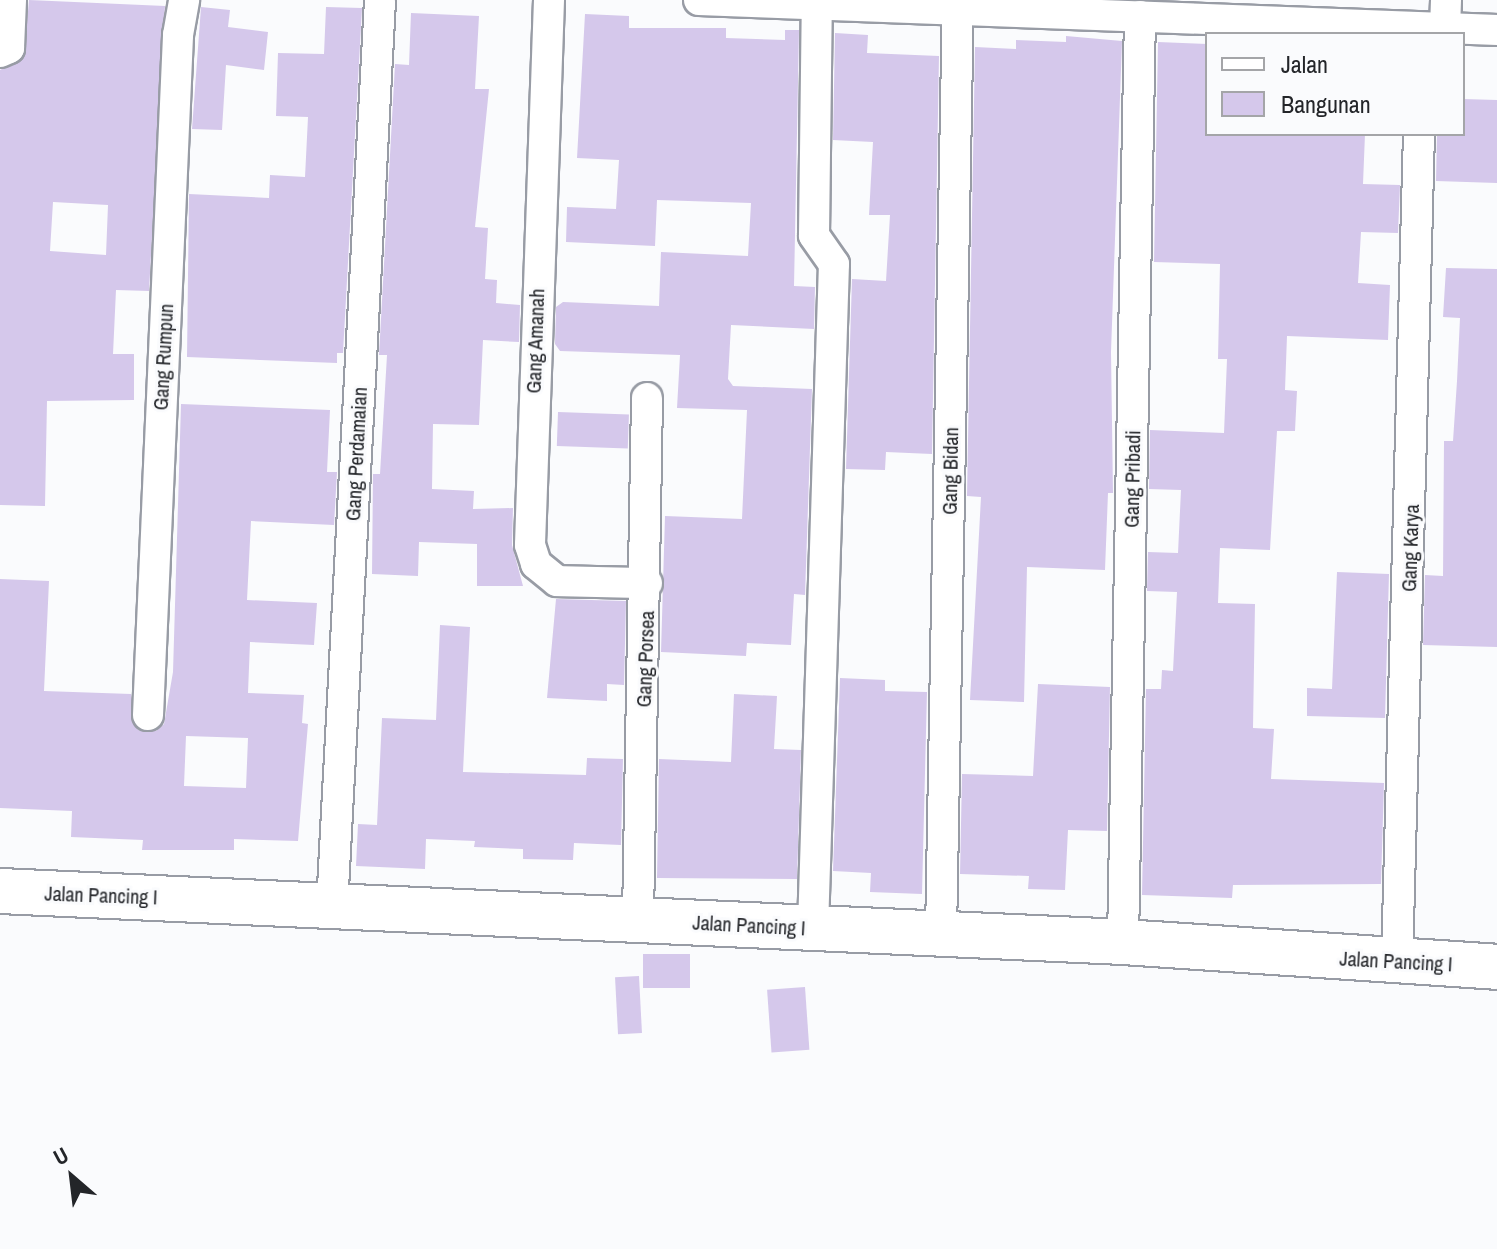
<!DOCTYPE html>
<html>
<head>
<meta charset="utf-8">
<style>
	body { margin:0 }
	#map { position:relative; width:1497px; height:1249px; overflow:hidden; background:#fafbfd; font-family:"Archivo Narrow",sans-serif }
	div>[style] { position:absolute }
	.building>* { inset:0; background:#d5c8eb; transform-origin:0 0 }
	.roads { filter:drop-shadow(2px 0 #989ca5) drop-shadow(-2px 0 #989ca5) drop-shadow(0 2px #989ca5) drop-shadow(0 -2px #989ca5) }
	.street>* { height:30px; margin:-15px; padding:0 15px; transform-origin:15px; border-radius:15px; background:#fff }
	.secondary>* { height:44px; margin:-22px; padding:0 22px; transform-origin:22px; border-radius:22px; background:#fff }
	span { translate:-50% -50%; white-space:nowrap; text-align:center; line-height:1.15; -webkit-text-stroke:6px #fafbfd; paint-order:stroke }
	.street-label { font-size:20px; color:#232529 }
	.legend { position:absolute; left:1205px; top:32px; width:260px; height:104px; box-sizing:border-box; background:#fafbfd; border:2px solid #a4a5a8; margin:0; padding:10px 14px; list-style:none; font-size:24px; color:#232529 }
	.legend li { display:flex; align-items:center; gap:16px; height:40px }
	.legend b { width:40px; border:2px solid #a4a5a8 }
	.north { position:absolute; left:32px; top:1137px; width:80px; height:80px; -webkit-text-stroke:6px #fafbfd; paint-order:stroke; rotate:332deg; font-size:22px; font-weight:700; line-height:32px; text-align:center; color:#232529 }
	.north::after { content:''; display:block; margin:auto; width:28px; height:36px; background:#232529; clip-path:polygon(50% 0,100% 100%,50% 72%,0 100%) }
</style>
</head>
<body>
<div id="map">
	<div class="building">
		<i style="clip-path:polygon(evenodd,29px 0,165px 6px,149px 291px,116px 290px,113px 354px,134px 354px,134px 400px,47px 401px,45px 506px,0 505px,0 70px,24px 57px,29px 0,53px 202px,108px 205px,106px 255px,50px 251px,53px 202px)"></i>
		<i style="clip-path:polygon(201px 7px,230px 10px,228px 27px,268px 32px,264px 70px,226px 65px,222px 130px,192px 129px)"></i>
		<i style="clip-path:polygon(326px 7px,362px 8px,343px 353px,337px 353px,337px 363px,187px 357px,189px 194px,269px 198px,270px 175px,305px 177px,308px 117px,276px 116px,278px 53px,324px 54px)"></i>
		<i style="clip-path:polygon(411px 13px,479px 16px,475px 89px,489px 89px,475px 227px,488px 228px,485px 279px,497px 280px,496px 303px,520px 305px,519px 342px,483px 340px,479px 425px,433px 424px,432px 489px,474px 491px,473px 509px,513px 508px,512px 545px,523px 586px,477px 586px,477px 544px,419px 542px,418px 576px,372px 574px,373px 474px,380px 474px,387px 355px,379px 355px,395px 64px,409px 65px)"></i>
		<i style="clip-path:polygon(585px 14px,629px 16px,629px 28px,726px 28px,726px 38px,785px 40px,785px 30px,799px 30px,794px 286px,815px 287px,814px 329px,731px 325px,728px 379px,733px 386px,812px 389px,805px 595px,794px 594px,791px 645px,747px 643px,746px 656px,661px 652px,665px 516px,742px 519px,747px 410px,677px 408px,680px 355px,560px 351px,555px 344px,556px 307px,563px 302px,659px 306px,661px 252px,748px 256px,751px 203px,657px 200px,655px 246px,566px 242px,567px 207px,616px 209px,619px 160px,577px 158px)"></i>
		<i style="clip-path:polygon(835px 33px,868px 35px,867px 53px,939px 56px,932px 454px,886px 452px,885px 470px,846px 469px,852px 279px,886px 281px,890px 215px,869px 215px,873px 142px,833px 140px)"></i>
		<i style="clip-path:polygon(1066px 36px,1122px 41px,1111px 352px,1113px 493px,1108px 493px,1105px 570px,1027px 567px,1024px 702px,970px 700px,981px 497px,967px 496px,975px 47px,1016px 49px,1016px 40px,1066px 42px)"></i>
		<i style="clip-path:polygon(1158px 42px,1207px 44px,1207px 134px,1365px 134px,1363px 184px,1400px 185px,1398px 233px,1361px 232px,1358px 283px,1390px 285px,1388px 340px,1287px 336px,1285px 390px,1297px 391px,1295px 431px,1277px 431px,1270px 550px,1220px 548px,1218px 603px,1255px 604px,1253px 728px,1274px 729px,1271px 779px,1384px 783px,1381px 884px,1233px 885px,1232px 898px,1142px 895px,1146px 689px,1161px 689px,1162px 670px,1173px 671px,1177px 592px,1147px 591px,1148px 552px,1178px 553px,1181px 490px,1149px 489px,1150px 430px,1224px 433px,1227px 359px,1218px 359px,1220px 264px,1154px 262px)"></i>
		<i style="clip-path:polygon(1463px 99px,1497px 100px,1497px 183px,1436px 181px,1437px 134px,1463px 134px)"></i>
		<i style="clip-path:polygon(1446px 268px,1497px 269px,1497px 647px,1423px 645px,1425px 575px,1443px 576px,1444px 441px,1453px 441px,1457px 381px,1460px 318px,1443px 317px)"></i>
		<i style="clip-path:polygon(evenodd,181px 404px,330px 410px,327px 472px,337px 472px,334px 525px,251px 521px,247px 600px,317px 603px,314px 645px,250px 642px,248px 693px,304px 695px,302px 723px,308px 724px,298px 841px,234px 839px,234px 850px,142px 850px,143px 840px,71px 837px,72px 811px,0 808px,0 579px,49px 581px,44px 691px,131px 694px,138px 730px,156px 731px,164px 724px,173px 672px,181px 404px,186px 736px,248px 738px,246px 788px,184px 786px,186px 736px)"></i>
		<i style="left:558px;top:412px;width:71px;height:34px;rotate:2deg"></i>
		<i style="clip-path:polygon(1337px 572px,1389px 574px,1385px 718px,1307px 716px,1307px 688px,1332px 689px)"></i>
		<i style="clip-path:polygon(556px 599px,626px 601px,624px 685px,607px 684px,607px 701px,547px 698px)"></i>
		<i style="clip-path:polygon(440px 625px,470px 627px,463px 772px,586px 775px,587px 758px,623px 759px,621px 845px,574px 843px,573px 860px,523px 859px,523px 849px,474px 847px,475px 841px,426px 839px,425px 869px,356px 866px,358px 824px,377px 825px,382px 718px,436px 720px)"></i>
		<i style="clip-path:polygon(840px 678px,885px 680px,885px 691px,927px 692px,922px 894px,870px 892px,871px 873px,833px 871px)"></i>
		<i style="clip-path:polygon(1038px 684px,1110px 687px,1107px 831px,1068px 830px,1065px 890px,1028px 889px,1029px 876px,960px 874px,962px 774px,1033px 776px)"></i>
		<i style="clip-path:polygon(734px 694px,777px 696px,774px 749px,801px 750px,797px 879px,657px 878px,659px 759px,731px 762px)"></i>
		<i style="left:690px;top:954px;width:34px;height:47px;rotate:90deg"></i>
		<i style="left:639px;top:976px;width:57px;height:24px;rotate:87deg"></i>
		<i style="left:805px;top:987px;width:63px;height:38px;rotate:86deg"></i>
	</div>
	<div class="roads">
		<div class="street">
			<i style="left:549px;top:0;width:545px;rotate:92deg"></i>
			<i style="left:530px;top:545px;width:20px;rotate:72deg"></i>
			<i style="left:536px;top:564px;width:27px;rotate:39deg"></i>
			<i style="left:557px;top:581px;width:90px;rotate:1.3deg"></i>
			<i style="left:699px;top:0;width:799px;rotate:2.15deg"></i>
			<i style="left:1445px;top:29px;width:29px;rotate:-88deg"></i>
			<i style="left:0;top:52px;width:10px;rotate:-24deg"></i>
			<i style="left:9px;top:48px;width:48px;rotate:-87.6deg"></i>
			<i style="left:148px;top:715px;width:681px;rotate:-87.47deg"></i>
			<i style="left:178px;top:35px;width:36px;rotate:-80deg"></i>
			<i style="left:332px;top:907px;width:908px;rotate:-86.97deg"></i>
			<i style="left:638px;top:919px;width:521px;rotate:-89.01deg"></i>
			<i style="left:813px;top:928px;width:664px;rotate:-88.19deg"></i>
			<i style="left:834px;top:264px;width:35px;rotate:-125deg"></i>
			<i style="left:814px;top:235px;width:231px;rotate:-89.3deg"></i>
			<i style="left:941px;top:934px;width:934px;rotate:-88.96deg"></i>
			<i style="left:1123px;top:942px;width:926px;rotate:-88.95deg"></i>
			<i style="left:1397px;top:962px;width:828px;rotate:-88.48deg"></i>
		</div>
		<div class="secondary">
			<i style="left:0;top:891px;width:1124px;rotate:2.6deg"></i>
			<i style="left:1123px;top:942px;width:375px;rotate:3.8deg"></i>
		</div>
	</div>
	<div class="street-label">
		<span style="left:535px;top:341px;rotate:-88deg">Gang Amanah</span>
		<span style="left:163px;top:357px;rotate:-87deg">Gang Rumpun</span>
		<span style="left:356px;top:454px;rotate:-87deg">Gang Perdamaian</span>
		<span style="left:950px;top:471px;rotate:-89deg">Gang Bidan</span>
		<span style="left:1132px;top:479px;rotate:-89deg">Gang Pribadi</span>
		<span style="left:1410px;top:548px;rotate:-88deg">Gang Karya</span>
		<span style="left:645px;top:659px;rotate:-88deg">Gang Porsea</span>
		<span style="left:101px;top:895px;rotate:2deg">Jalan Pancing I</span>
		<span style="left:749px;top:925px;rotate:3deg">Jalan Pancing I</span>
		<span style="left:1396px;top:961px;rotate:3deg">Jalan Pancing I</span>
	</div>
	<ul class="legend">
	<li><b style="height:10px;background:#fff"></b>Jalan</li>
	<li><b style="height:22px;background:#d5c8eb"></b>Bangunan</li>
	</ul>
	<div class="north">U</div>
</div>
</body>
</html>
